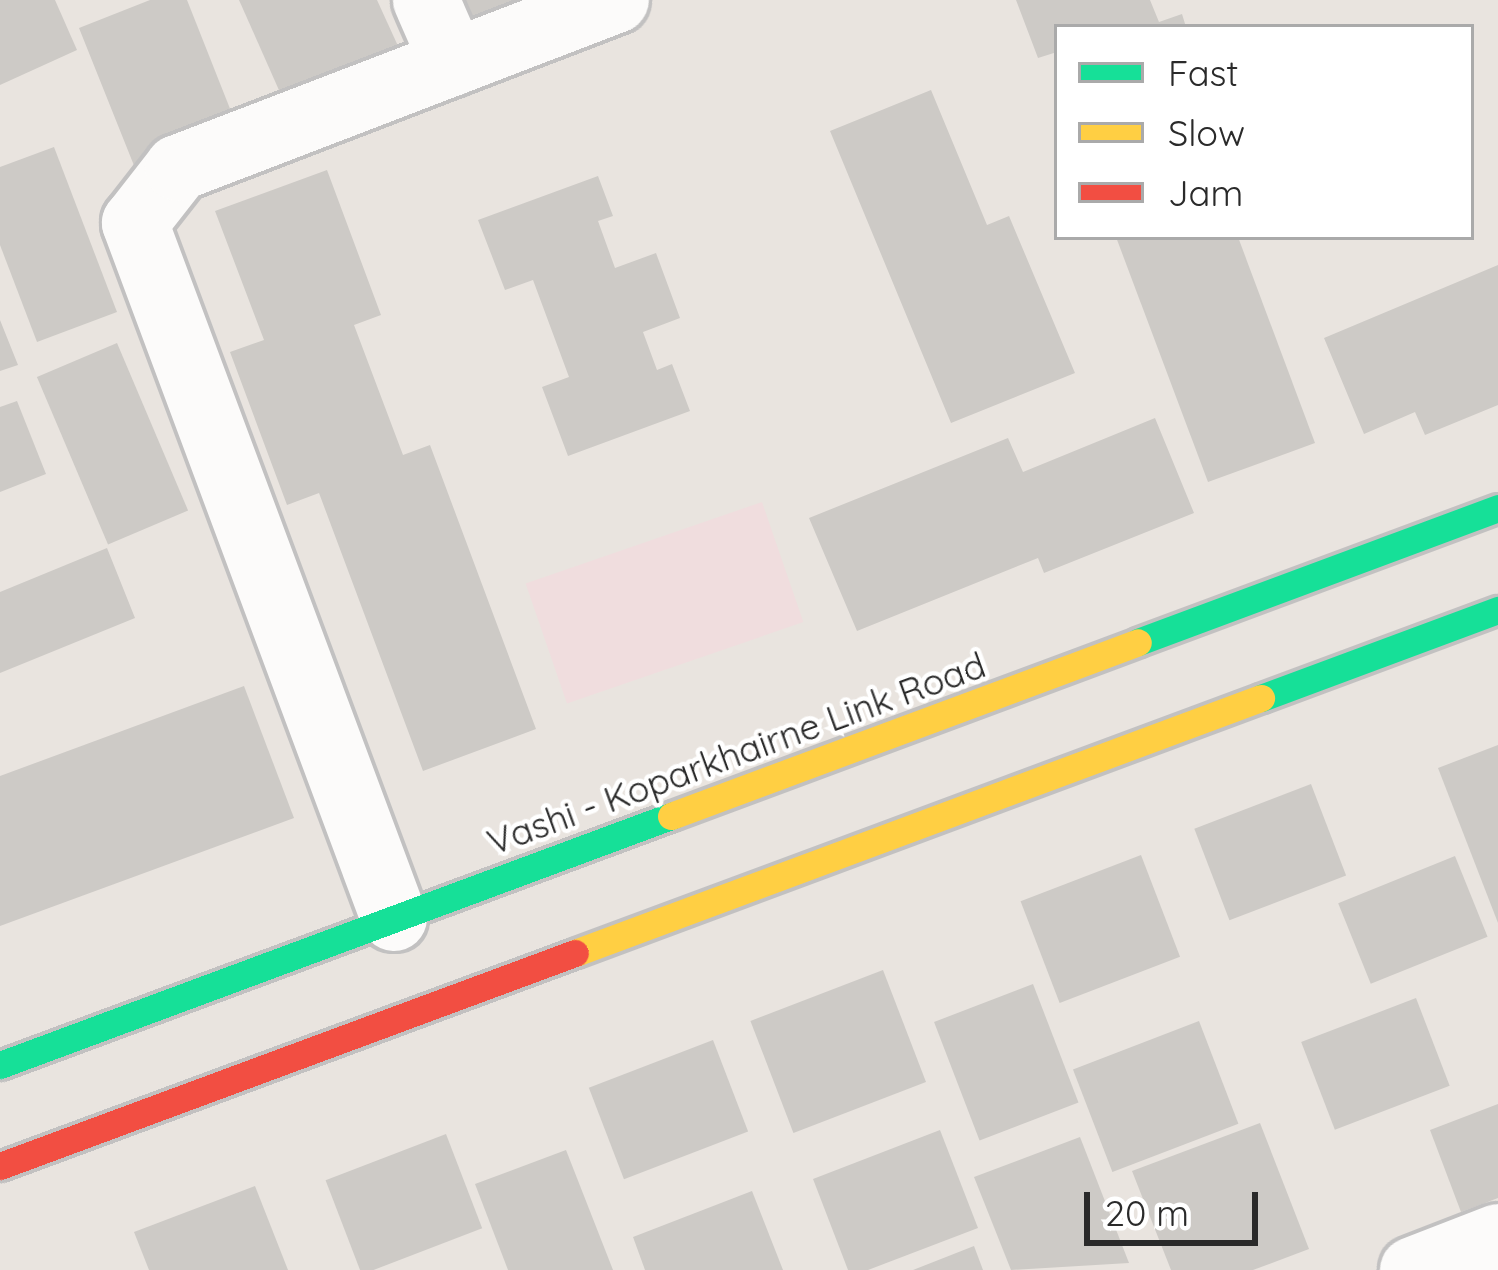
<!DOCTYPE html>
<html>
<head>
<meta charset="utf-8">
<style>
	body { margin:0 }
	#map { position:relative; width:1498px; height:1270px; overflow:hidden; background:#e9e4df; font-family:Quicksand,sans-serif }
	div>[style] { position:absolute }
	.medical>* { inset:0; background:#f0ddde; transform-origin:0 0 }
	.building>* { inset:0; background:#cdcac6; transform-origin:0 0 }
	.roads { filter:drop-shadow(3px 0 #c2c1c1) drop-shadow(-3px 0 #c2c1c1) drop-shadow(0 3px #c2c1c1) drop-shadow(0 -3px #c2c1c1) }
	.street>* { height:66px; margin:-33px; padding:0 33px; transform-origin:33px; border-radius:33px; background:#fcfbfa }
	.fast>* { height:27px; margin:-13.5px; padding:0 13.5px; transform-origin:13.5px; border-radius:13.5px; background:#16e098 }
	.slow>* { height:27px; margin:-13.5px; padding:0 13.5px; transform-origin:13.5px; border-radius:13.5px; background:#ffcf43 }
	.jam>* { height:27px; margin:-13.5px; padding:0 13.5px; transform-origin:13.5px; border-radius:13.5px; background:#f24e42 }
	span { translate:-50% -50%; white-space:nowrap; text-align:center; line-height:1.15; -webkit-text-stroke:9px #fff; paint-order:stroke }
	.street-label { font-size:36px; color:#2a2a2a }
	.legend { position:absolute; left:1054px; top:24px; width:420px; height:216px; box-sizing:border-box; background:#fff; border:3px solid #aaa; margin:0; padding:15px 21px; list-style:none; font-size:36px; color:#2a2a2a }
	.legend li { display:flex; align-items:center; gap:24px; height:60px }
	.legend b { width:60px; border:3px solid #aaa }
	.scale { position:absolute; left:1084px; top:1192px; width:174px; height:54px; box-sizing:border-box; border:6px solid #2a2a2a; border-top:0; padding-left:15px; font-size:36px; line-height:42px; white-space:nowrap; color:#2a2a2a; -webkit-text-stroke:9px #fff; paint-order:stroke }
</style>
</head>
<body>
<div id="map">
	<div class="medical">
		<i style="left:762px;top:502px;width:127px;height:250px;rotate:71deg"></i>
	</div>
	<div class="building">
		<i style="clip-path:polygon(0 0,55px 0,77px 50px,0 85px)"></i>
		<i style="clip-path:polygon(150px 0,187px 0,242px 139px,139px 178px,79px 28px)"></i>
		<i style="clip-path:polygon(239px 0,377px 0,398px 46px,282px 97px)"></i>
		<i style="clip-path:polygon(461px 0,563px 0,476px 36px)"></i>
		<i style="clip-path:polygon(1016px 0,1150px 0,1159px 22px,1182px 14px,1186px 27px,1057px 27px,1057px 52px,1038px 58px)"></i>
		<i style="clip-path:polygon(931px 90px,987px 225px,1009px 216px,1075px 373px,951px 423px,830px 131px)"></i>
		<i style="clip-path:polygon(54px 147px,117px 312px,37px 342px,0 245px,0 167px)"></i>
		<i style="clip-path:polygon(327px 170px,381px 315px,354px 325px,403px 455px,430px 445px,536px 729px,423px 771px,319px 493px,287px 505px,230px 352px,264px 340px,215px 211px)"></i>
		<i style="clip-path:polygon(598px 176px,613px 216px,598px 221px,615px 268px,656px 253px,680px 318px,643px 332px,657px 370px,672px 364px,690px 411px,568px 456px,542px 387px,569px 377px,533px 280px,505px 290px,478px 220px)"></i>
		<i style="clip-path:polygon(1116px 237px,1238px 237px,1315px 443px,1208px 482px)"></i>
		<i style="clip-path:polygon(1498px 265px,1498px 405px,1425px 435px,1415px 412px,1364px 434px,1324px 338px)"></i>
		<i style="clip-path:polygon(0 320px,18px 365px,0 371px)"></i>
		<i style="left:117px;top:343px;width:182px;height:87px;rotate:67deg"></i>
		<i style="clip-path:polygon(17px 401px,46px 474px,0 492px,0 407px)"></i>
		<i style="clip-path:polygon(1155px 418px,1194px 513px,1044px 573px,1038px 558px,857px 631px,809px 518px,1008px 438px,1023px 472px)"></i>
		<i style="clip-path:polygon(107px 548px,135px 618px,0 673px,0 592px)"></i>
		<i style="clip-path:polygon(244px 686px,294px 818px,0 926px,0 776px)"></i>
		<i style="clip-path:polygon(1498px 745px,1498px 923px,1438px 768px)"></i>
		<i style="left:1311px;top:784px;width:98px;height:125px;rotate:69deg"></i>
		<i style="left:1141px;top:855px;width:109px;height:129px;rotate:69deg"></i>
		<i style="left:1455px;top:856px;width:87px;height:126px;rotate:68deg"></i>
		<i style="left:883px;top:970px;width:120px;height:142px;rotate:69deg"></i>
		<i style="left:1033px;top:984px;width:127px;height:106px;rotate:69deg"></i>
		<i style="left:1416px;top:998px;width:94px;height:123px;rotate:69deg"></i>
		<i style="left:1199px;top:1021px;width:110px;height:135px;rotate:69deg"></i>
		<i style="left:713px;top:1040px;width:98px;height:133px;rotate:69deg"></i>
		<i style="clip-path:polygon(1498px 1104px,1498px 1198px,1461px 1212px,1430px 1130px)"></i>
		<i style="clip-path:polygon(1260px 1123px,1309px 1249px,1253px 1270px,1171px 1270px,1132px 1171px)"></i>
		<i style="clip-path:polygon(940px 1130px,978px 1228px,868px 1270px,848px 1270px,813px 1179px)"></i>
		<i style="left:446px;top:1134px;width:101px;height:129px;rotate:69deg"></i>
		<i style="clip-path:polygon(1080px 1137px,1129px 1263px,1011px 1270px,974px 1177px)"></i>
		<i style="clip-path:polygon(566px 1150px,613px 1270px,508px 1270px,475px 1184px)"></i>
		<i style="clip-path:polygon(255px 1186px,288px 1270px,149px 1270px,134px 1232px)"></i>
		<i style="clip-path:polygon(752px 1191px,783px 1270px,645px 1270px,633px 1237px)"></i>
		<i style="clip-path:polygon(974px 1246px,983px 1270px,913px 1270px)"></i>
	</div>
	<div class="roads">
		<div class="street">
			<i style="left:426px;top:0;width:68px;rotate:66.5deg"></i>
			<i style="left:394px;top:918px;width:742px;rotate:-110.44deg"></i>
			<i style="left:135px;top:223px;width:70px;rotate:-52deg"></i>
			<i style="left:178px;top:168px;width:469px;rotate:-21deg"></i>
			<i style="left:1413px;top:1270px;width:91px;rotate:-21.2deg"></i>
		</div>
		<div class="fast">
			<i style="left:1138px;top:642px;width:384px;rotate:-20.4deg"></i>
			<i style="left:1261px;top:698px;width:253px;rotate:-20.4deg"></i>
			<i style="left:0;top:1065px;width:716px;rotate:-20.36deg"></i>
		</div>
		<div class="slow">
			<i style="left:671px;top:816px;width:498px;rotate:-20.4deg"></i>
			<i style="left:575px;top:953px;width:732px;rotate:-20.39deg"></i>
		</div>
		<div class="jam">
			<i style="left:0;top:1166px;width:613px;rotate:-20.33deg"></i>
		</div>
	</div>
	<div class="street-label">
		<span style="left:736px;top:753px;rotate:-20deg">Vashi - Koparkhairne Link Road</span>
	</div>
	<ul class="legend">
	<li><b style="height:15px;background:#16e098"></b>Fast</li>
	<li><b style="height:15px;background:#ffcf43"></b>Slow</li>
	<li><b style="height:15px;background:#f24e42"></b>Jam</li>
	</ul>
	<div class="scale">20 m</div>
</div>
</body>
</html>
